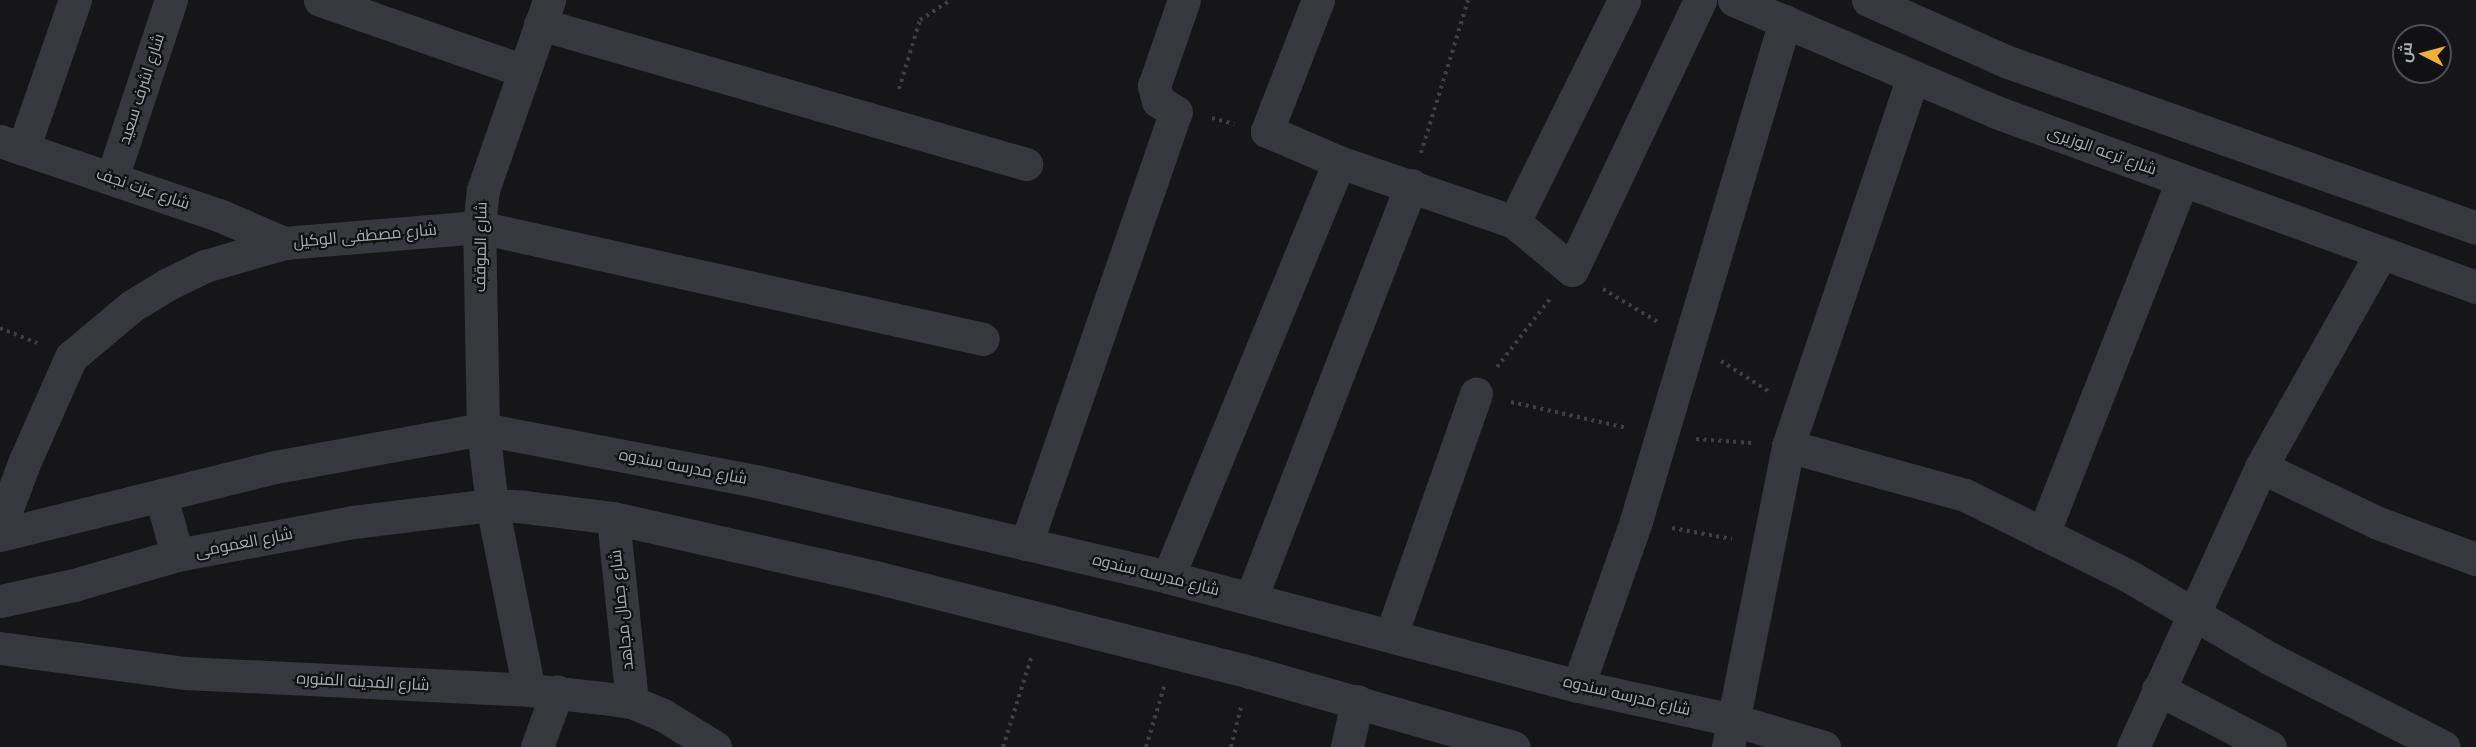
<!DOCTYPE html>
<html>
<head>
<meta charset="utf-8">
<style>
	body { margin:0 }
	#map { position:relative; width:2476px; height:747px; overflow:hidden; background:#161618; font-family:Arial,Cairo,sans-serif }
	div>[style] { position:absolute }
	.path>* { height:4px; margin-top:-2px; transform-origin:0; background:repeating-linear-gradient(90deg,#3d3f44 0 3px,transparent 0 7.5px) }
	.minor>* { height:33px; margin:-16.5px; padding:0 16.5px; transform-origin:16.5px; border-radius:16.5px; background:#37383d }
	span { translate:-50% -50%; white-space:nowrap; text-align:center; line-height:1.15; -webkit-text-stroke:4.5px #111113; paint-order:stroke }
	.street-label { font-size:16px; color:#a8adb8 }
	.north { position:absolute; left:2392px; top:24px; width:60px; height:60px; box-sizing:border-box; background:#111113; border:2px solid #4d4f55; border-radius:50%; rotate:276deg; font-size:16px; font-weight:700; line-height:24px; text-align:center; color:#a8adb8 }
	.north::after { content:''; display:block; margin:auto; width:21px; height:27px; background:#f2b134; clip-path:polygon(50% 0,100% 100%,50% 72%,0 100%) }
</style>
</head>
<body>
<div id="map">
	<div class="path">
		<i style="left:899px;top:89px;width:72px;rotate:-73.1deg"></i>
		<i style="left:920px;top:20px;width:37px;rotate:-33deg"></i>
		<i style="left:1212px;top:118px;width:23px;rotate:15deg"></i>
		<i style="left:1421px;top:153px;width:160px;rotate:-72.9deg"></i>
		<i style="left:1603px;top:289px;width:64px;rotate:31deg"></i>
		<i style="left:0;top:328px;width:40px;rotate:22deg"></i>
		<i style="left:1721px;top:361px;width:56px;rotate:32.6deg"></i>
		<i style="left:1497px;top:367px;width:86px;rotate:-52.1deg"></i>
		<i style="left:1511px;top:402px;width:119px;rotate:12.6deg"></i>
		<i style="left:1696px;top:439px;width:56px;rotate:4.1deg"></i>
		<i style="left:1672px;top:528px;width:61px;rotate:10.4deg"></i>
		<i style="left:1003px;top:747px;width:96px;rotate:-72.5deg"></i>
		<i style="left:1146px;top:747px;width:63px;rotate:-73.3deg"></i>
		<i style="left:1231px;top:747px;width:41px;rotate:-76deg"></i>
	</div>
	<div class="minor">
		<i style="left:320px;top:0;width:216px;rotate:19.2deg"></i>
		<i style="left:1318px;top:0;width:141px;rotate:111.3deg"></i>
		<i style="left:1267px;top:131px;width:78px;rotate:23.3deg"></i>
		<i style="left:1339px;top:162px;width:185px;rotate:18.9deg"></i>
		<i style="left:1514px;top:222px;width:75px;rotate:39.6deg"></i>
		<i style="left:1572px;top:270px;width:299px;rotate:-64.6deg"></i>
		<i style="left:1734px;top:0;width:285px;rotate:23.1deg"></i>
		<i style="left:1996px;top:112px;width:511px;rotate:20.03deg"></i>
		<i style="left:1868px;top:0;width:153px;rotate:23.9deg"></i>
		<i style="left:2008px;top:62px;width:497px;rotate:19.5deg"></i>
		<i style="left:540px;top:24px;width:506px;rotate:16.07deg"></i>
		<i style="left:0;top:141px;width:231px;rotate:18.7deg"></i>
		<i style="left:219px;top:215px;width:71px;rotate:23.3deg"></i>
		<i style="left:23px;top:149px;width:158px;rotate:-70.8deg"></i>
		<i style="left:112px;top:178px;width:188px;rotate:-71.7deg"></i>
		<i style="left:1514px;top:222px;width:248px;rotate:-63.6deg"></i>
		<i style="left:1788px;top:446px;width:184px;rotate:15.5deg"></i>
		<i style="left:1965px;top:495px;width:181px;rotate:26.3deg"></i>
		<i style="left:2127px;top:575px;width:164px;rotate:30.3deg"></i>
		<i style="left:2269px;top:658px;width:196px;rotate:27deg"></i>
		<i style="left:2261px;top:467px;width:130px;rotate:25.6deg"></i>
		<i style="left:2378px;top:523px;width:104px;rotate:20.2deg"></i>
		<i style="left:161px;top:496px;width:61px;rotate:74.8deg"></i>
		<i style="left:613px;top:518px;width:185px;rotate:84.1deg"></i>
		<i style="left:0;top:527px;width:68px;rotate:-69.4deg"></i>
		<i style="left:24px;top:463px;width:116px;rotate:-66.1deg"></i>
		<i style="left:71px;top:357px;width:80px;rotate:-39.9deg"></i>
		<i style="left:132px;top:306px;width:42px;rotate:-31.4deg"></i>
		<i style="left:168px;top:284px;width:41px;rotate:-25.9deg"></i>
		<i style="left:205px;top:266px;width:82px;rotate:-16.2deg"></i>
		<i style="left:284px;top:243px;width:196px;rotate:-4.7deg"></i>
		<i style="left:479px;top:227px;width:516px;rotate:12.53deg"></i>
		<i style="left:2043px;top:534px;width:379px;rotate:-68.5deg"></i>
		<i style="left:0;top:535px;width:283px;rotate:-13.9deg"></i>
		<i style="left:275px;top:467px;width:211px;rotate:-10.4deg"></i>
		<i style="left:483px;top:429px;width:278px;rotate:10.8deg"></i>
		<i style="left:756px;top:481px;width:423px;rotate:13.1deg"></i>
		<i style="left:1168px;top:577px;width:424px;rotate:14.9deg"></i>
		<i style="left:1578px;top:686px;width:159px;rotate:12.4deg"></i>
		<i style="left:1733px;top:720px;width:95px;rotate:16.5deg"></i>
		<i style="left:1026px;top:544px;width:457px;rotate:-70.9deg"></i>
		<i style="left:1176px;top:112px;width:21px;rotate:-149deg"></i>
		<i style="left:1158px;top:101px;width:16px;rotate:-105deg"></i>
		<i style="left:1154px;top:86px;width:91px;rotate:-70.8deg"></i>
		<i style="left:1168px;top:577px;width:449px;rotate:-67.6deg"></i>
		<i style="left:1251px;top:598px;width:443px;rotate:-68.8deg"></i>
		<i style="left:0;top:601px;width:76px;rotate:-12.2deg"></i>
		<i style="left:74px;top:585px;width:107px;rotate:-16.2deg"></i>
		<i style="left:177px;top:555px;width:179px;rotate:-10.6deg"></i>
		<i style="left:353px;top:522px;width:140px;rotate:-7deg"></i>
		<i style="left:492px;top:505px;width:33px;rotate:3deg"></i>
		<i style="left:525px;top:507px;width:89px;rotate:7.1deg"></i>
		<i style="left:613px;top:518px;width:269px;rotate:12.7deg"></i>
		<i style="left:875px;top:577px;width:387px;rotate:14.2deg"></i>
		<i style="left:1250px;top:672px;width:274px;rotate:15.9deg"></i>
		<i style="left:1391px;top:635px;width:256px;rotate:-70.6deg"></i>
		<i style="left:0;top:648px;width:187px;rotate:7.7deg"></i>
		<i style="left:185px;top:673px;width:344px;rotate:2.8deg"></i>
		<i style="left:529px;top:690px;width:74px;rotate:6.2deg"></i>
		<i style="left:603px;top:698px;width:29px;rotate:8deg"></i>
		<i style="left:632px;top:702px;width:34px;rotate:23deg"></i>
		<i style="left:663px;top:715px;width:61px;rotate:31.6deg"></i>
		<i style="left:1578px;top:686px;width:175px;rotate:-70.6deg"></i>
		<i style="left:1636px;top:521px;width:522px;rotate:-73.41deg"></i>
		<i style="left:2158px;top:689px;width:126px;rotate:27.4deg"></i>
		<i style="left:529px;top:690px;width:189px;rotate:-101.3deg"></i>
		<i style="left:492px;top:505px;width:77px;rotate:-96.8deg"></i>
		<i style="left:483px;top:429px;width:202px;rotate:-91.1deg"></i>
		<i style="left:479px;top:227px;width:37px;rotate:-84deg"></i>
		<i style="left:483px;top:190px;width:201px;rotate:-70.8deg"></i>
		<i style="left:537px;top:747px;width:59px;rotate:-70deg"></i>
		<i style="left:1347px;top:747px;width:47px;rotate:-77.7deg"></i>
		<i style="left:1728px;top:747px;width:307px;rotate:-78.7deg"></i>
		<i style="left:1788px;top:446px;width:390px;rotate:-71.3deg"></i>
		<i style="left:2133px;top:747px;width:308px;rotate:-65.4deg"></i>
		<i style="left:2261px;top:467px;width:245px;rotate:-60.7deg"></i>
	</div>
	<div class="street-label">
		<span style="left:142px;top:89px;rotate:-72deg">شارع اشرف سعيد</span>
		<span style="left:2102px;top:151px;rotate:20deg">شارع ترعه الوزيرى</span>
		<span style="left:143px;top:189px;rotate:19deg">شارع عزت نجف</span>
		<span style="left:365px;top:236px;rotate:-5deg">شارع مصطفى الوكيل</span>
		<span style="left:481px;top:247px;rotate:-89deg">شارع الموقف</span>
		<span style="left:683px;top:467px;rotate:11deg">شارع مدرسه سندوه</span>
		<span style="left:244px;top:543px;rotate:-11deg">شارع العمومى</span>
		<span style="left:1156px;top:575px;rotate:14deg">شارع مدرسه سندوه</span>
		<span style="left:622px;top:610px;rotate:-96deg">شارع جمال مجاهد</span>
		<span style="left:363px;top:682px;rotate:3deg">شارع المدينه المنوره</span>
		<span style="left:1627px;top:696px;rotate:13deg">شارع مدرسه سندوه</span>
	</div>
	<div class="north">ش</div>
</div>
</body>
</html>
